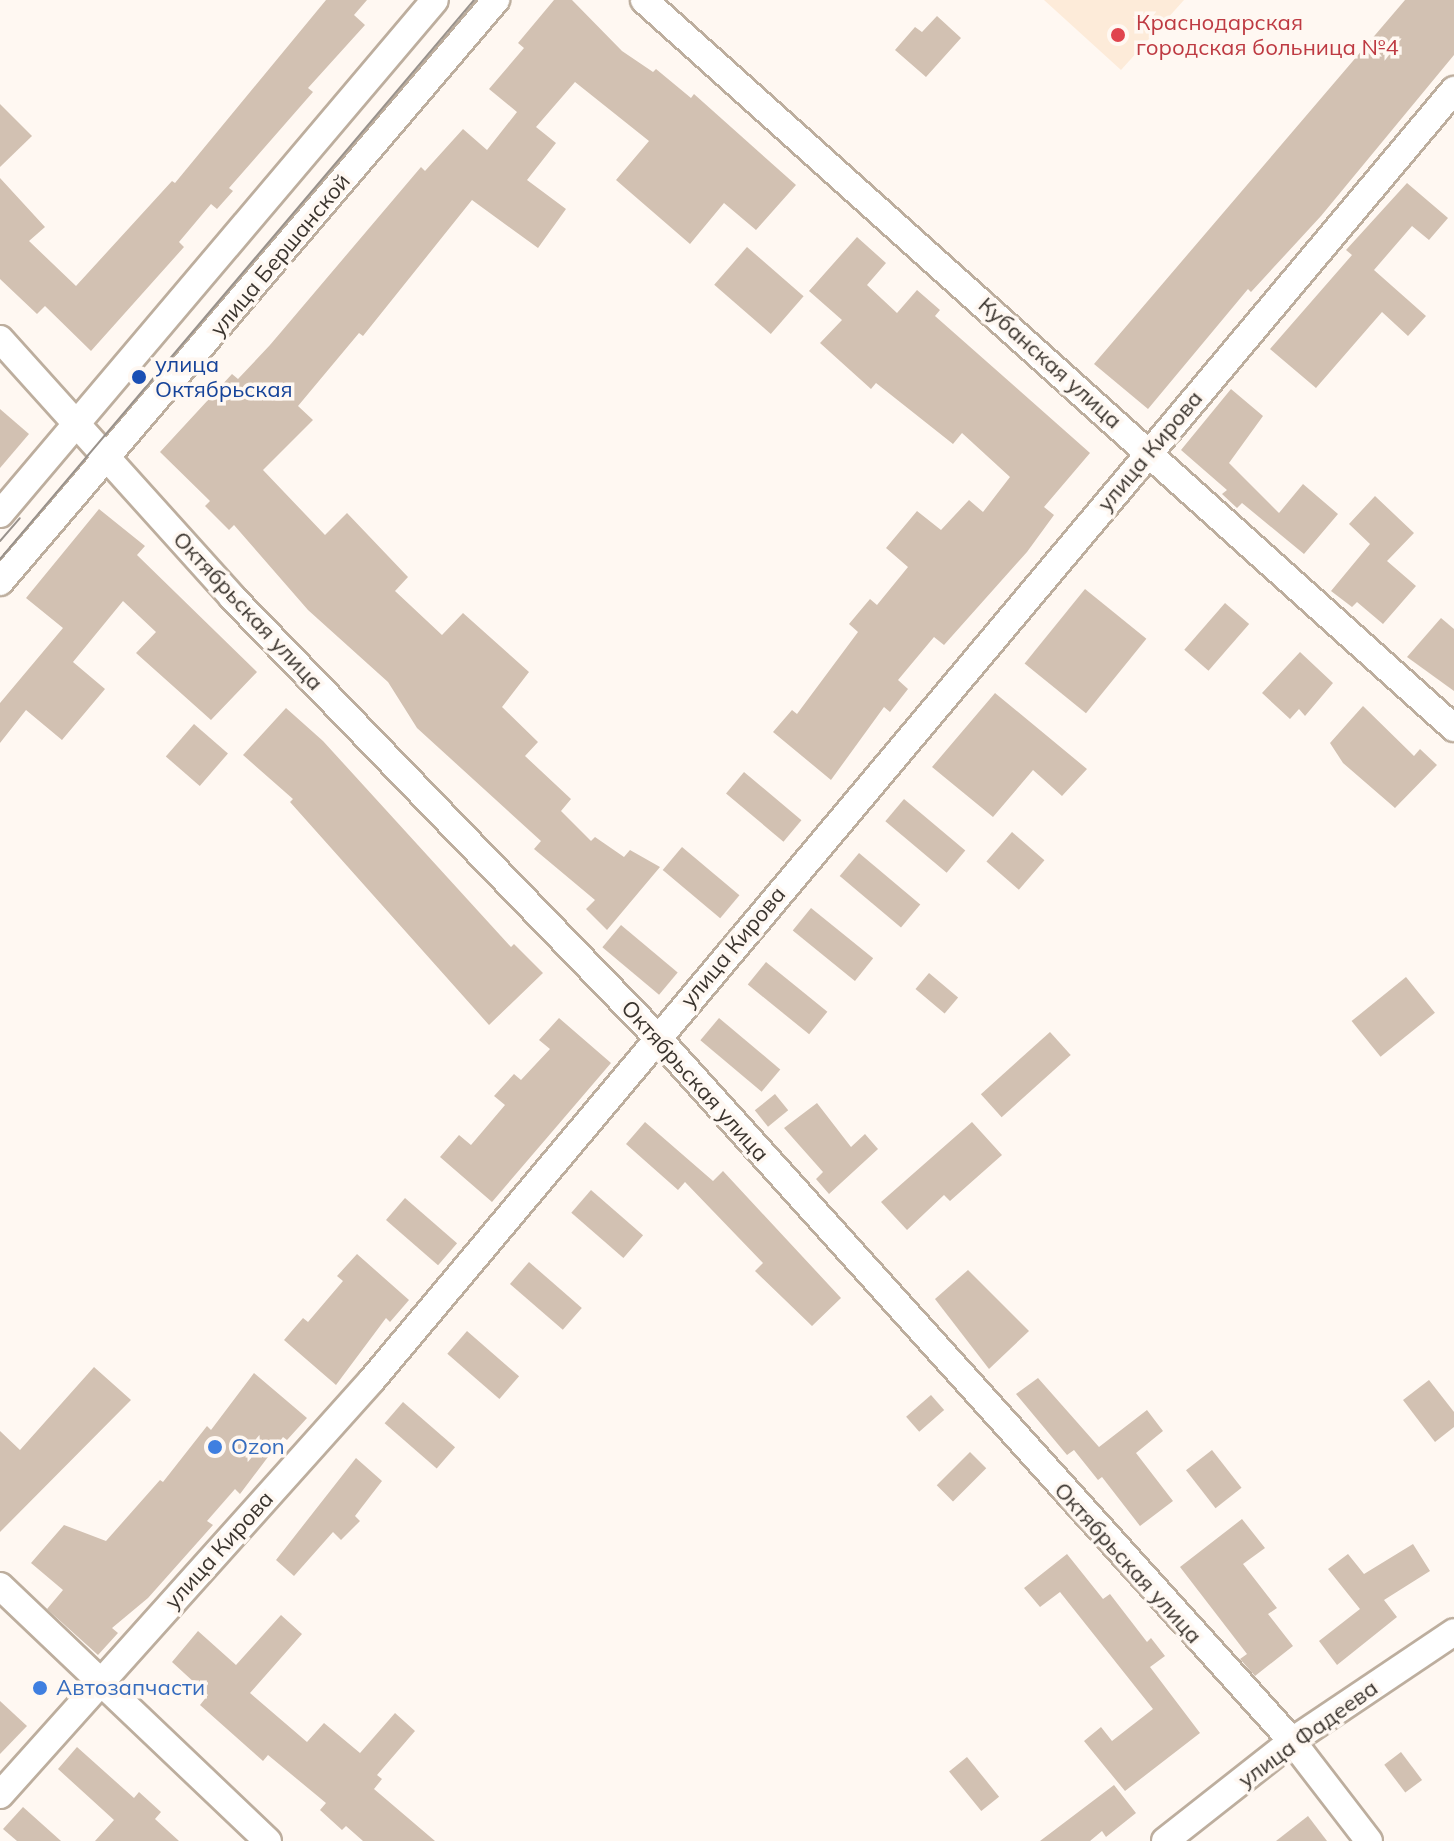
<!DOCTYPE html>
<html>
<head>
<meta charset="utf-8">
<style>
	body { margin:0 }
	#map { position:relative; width:1454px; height:1841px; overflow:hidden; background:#fff8f2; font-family:Mulish,sans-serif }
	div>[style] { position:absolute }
	.built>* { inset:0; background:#fdebd9 }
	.building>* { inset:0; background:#d2c1b2; transform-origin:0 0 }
	.roads { filter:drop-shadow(2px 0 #bdae9e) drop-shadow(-2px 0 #bdae9e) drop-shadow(0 2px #bdae9e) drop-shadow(0 -2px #bdae9e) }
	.street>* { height:26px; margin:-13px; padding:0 13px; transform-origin:13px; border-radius:13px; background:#fff }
	.tram>* { height:2px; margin:-1px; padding:0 1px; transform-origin:1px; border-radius:1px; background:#99928c }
	.dots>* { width:22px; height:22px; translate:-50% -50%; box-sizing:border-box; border:4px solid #fff8f2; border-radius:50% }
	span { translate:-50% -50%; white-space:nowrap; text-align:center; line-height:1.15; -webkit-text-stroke:7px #fff8f2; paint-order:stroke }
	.health-label { font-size:22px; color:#be3a42 }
	.left { translate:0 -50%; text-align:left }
	.street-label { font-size:22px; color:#3a342e }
	.transit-label { font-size:22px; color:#164399 }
	.shop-label { font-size:22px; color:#366cbe }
</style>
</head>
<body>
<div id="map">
	<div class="built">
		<i style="clip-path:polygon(1044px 0,1184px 0,1121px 70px)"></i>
	</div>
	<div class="building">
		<i style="clip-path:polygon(326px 0,367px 0,354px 15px,365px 25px,308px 88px,313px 92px,229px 188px,233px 191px,217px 209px,211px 204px,179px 242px,184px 247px,91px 351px,45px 306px,37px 314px,0 279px,0 178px,45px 227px,29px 241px,76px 286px,172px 181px,175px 183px)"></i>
		<i style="clip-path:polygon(554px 0,572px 0,622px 51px,653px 72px,656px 69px,691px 98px,694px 94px,796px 185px,756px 230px,724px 203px,690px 244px,616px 180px,649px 141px,575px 82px,536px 127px,556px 143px,527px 180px,566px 209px,538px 248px,472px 200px,363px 336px,359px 333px,298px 406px,313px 420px,263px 470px,325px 535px,347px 513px,408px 577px,395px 591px,442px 635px,463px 613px,529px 672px,502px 707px,538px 742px,525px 756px,571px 799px,561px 811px,591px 841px,595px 837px,624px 857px,630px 850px,660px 867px,607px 930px,586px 909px,595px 900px,534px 849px,541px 841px,417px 728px,388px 682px,308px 610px,234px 525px,229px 530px,205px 506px,210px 501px,160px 452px,232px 374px,238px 379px,270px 345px,421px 167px,425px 171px,463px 129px,487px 150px,517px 112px,489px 89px,524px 48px,518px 43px)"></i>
		<i style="clip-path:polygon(1405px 0,1454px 0,1454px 55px,1321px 216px,1251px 292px,1248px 289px,1148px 409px,1094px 364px)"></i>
		<i style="clip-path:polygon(937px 16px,961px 38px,926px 77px,895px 50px,915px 27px,922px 32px)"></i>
		<i style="clip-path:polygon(0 104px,32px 136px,0 167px)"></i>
		<i style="clip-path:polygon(1407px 183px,1448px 218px,1429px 240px,1412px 226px,1374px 270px,1426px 316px,1408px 336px,1382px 312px,1316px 388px,1270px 349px,1352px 255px,1346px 250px)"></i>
		<i style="clip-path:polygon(857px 237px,886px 263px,867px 285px,897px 313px,917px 290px,940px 310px,935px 316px,1090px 453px,1044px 507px,1054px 515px,1027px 552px,944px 645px,934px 637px,898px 680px,908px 689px,890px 712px,884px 707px,831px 780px,773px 732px,792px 710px,797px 714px,858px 632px,849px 624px,870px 599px,877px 605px,908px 567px,886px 548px,917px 511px,941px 530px,969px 500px,983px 512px,1010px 477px,962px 433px,953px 444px,876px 383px,871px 389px,820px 343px,842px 320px,809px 291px)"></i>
		<i style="left:747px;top:247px;width:75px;height:50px;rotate:41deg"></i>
		<i style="clip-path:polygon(1231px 389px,1263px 416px,1229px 463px,1279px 513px,1303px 484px,1338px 514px,1304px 554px,1242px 503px,1237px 508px,1222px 494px,1227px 490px,1181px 450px)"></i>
		<i style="clip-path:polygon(0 409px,29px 434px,0 468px)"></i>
		<i style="clip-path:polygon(1375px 496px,1414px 533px,1387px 561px,1416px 586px,1383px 624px,1357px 602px,1352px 607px,1331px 591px,1370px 544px,1349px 524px)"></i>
		<i style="clip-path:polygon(99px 509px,145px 546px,137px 555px,257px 672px,211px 720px,136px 653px,156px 632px,123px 601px,73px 662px,105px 689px,62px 740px,26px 710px,0 743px,0 703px,63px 628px,26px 598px)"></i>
		<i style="left:1085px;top:589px;width:79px;height:96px;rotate:39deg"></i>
		<i style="left:1225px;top:603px;width:32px;height:62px;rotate:41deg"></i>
		<i style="clip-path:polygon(1441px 618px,1454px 629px,1454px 691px,1407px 657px)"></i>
		<i style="clip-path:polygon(1300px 652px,1333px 683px,1305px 716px,1299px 709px,1290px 719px,1262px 693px)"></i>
		<i style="clip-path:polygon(995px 693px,1087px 769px,1062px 796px,1033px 770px,993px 817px,932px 767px)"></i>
		<i style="clip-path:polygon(1363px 706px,1414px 756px,1420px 749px,1437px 765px,1395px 808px,1343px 763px,1330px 743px)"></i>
		<i style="clip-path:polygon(286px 708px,323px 741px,511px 947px,514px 944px,543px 973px,489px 1025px,290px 802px,293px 799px,243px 755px)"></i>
		<i style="left:194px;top:724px;width:45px;height:43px;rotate:41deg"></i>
		<i style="left:744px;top:772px;width:75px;height:28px;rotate:40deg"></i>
		<i style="left:904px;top:799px;width:80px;height:29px;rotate:40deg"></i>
		<i style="left:1012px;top:832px;width:43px;height:39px;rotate:41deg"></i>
		<i style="left:682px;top:847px;width:75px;height:30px;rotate:40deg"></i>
		<i style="left:859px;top:853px;width:80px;height:30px;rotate:40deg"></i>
		<i style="left:811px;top:908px;width:80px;height:29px;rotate:39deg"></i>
		<i style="left:621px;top:925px;width:74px;height:29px;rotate:40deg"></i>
		<i style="left:766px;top:962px;width:79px;height:29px;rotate:39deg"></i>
		<i style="left:929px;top:973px;width:38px;height:21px;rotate:40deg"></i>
		<i style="left:1406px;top:977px;width:46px;height:70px;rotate:51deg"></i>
		<i style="clip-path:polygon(559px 1018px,611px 1063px,492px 1202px,440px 1157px,459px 1135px,471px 1145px,505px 1105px,494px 1096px,514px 1074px,521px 1080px,550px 1049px,539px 1040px)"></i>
		<i style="left:719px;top:1018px;width:80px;height:29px;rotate:40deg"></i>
		<i style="left:1050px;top:1032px;width:31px;height:93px;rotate:48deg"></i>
		<i style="left:775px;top:1094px;width:21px;height:26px;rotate:51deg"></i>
		<i style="clip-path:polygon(817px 1103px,851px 1147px,865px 1134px,878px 1149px,829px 1194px,816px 1179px,823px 1172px,784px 1128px)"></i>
		<i style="clip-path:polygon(645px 1122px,713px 1181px,723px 1171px,841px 1298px,812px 1326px,755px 1271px,763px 1263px,685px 1182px,678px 1190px,626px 1144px)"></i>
		<i style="clip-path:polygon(972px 1122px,1002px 1155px,950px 1201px,944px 1195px,907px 1230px,881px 1202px)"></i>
		<i style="left:591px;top:1190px;width:69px;height:30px;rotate:41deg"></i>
		<i style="left:405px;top:1198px;width:69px;height:29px;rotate:41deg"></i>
		<i style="clip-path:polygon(357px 1254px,409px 1300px,390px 1322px,386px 1318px,336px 1385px,284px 1340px,303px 1318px,308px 1322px,343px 1281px,337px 1276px)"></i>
		<i style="left:529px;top:1262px;width:70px;height:29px;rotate:41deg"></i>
		<i style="clip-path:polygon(968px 1270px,1029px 1331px,989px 1369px,935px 1299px)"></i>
		<i style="left:467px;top:1331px;width:69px;height:30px;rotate:41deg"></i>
		<i style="clip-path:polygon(94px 1367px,131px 1400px,0 1532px,0 1431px,20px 1450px)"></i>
		<i style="clip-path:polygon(254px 1373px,307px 1418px,287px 1440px,283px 1437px,240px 1494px,235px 1489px,207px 1521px,213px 1525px,148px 1598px,112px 1628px,118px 1633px,98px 1655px,47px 1609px,63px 1590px,31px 1563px,64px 1525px,106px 1541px,160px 1480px,163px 1482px,207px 1426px,211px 1430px)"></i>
		<i style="clip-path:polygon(1038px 1378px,1099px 1447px,1147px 1410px,1163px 1431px,1136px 1453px,1173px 1501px,1140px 1526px,1102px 1477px,1098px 1480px,1074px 1450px,1067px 1455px,1016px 1394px)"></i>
		<i style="clip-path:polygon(1429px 1380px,1454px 1412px,1454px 1427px,1435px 1442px,1403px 1400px)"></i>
		<i style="left:931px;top:1395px;width:20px;height:33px;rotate:49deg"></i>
		<i style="left:403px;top:1402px;width:69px;height:28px;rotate:41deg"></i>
		<i style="left:1212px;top:1450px;width:48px;height:33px;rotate:52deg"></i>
		<i style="left:970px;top:1452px;width:23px;height:47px;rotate:45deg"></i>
		<i style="clip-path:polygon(356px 1458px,382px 1481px,355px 1516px,360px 1521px,341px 1540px,333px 1532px,294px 1576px,276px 1560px)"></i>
		<i style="clip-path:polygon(1242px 1519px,1265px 1548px,1243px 1564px,1277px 1608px,1268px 1614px,1293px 1646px,1255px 1676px,1240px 1659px,1247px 1654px,1180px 1567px)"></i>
		<i style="clip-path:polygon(1413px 1544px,1430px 1571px,1384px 1600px,1397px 1617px,1337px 1665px,1319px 1641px,1360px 1609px,1328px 1569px,1348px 1554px,1364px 1574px)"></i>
		<i style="clip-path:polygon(1067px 1554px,1103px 1599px,1110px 1594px,1147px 1642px,1151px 1638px,1165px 1656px,1150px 1667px,1200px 1733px,1125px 1791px,1084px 1741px,1101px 1727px,1112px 1741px,1153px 1709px,1060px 1592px,1040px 1607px,1024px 1588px)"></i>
		<i style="clip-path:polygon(281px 1615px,302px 1634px,250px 1693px,307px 1742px,324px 1723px,360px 1753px,395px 1713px,415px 1731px,377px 1775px,382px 1779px,374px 1789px,435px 1841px,363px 1841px,346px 1826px,342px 1830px,320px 1810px,326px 1803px,268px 1755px,263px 1761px,200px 1705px,208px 1695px,172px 1662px,198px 1631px,236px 1665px)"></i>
		<i style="clip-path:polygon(0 1701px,27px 1726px,0 1754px)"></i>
		<i style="clip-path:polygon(77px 1747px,134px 1798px,139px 1792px,161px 1812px,155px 1819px,179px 1841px,95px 1841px,114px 1820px,58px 1769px)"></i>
		<i style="left:1401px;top:1752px;width:35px;height:21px;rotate:53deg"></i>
		<i style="left:967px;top:1757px;width:51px;height:23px;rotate:51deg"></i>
		<i style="clip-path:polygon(1114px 1785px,1136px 1813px,1106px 1837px,1102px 1831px,1090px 1841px,1040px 1841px)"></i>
		<i style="clip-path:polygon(23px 1807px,61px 1841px,17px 1841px,3px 1829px)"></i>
		<i style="clip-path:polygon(1308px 1816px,1327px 1841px,1276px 1841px)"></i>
	</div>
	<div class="roads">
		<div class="street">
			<i style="left:644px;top:0;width:1089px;rotate:41.95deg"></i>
			<i style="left:0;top:339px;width:347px;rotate:48deg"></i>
			<i style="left:232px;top:597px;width:612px;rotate:45.99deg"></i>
			<i style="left:657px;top:1037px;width:948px;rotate:47.95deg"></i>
			<i style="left:1292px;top:1741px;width:126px;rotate:52.4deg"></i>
			<i style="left:0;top:514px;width:673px;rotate:-49.76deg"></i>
			<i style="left:0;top:582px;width:765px;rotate:-49.56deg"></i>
			<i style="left:0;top:1586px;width:370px;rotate:43.6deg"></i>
			<i style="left:0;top:1795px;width:557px;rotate:-48.13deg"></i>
			<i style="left:372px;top:1380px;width:1684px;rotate:-50.01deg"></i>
			<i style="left:1165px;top:1841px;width:162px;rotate:-38.2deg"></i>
			<i style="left:1292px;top:1741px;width:195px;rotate:-33.9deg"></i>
		</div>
	</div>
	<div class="tram">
		<i style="left:0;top:541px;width:30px;rotate:-49deg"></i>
		<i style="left:0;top:559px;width:733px;rotate:-49.7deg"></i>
	</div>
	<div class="dots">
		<i style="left:1118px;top:35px;background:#e0444e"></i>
		<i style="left:139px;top:377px;background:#1a4fb4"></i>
		<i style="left:215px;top:1447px;background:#3f7fe0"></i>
		<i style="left:40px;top:1688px;background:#3f7fe0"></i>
	</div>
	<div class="health-label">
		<span class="left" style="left:1136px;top:35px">Краснодарская<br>городская больница №4</span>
	</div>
	<div class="street-label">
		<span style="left:280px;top:255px;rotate:-50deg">улица Бершанской</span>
		<span style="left:1050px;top:363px;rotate:42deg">Кубанская улица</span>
		<span style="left:1150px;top:451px;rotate:-50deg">улица Кирова</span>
		<span style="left:248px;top:611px;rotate:47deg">Октябрьская улица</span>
		<span style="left:733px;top:947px;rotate:-50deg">улица Кирова</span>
		<span style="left:695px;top:1081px;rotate:48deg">Октябрьская улица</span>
		<span style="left:219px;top:1550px;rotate:-48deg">улица Кирова</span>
		<span style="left:1128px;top:1563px;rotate:48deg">Октябрьская улица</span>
		<span style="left:1308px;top:1734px;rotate:-36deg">улица Фадеева</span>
	</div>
	<div class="transit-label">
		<span class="left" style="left:155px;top:377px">улица<br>Октябрьская</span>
	</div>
	<div class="shop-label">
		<span class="left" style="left:231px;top:1447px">Ozon</span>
		<span class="left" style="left:56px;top:1688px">Автозапчасти</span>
	</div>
</div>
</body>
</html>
